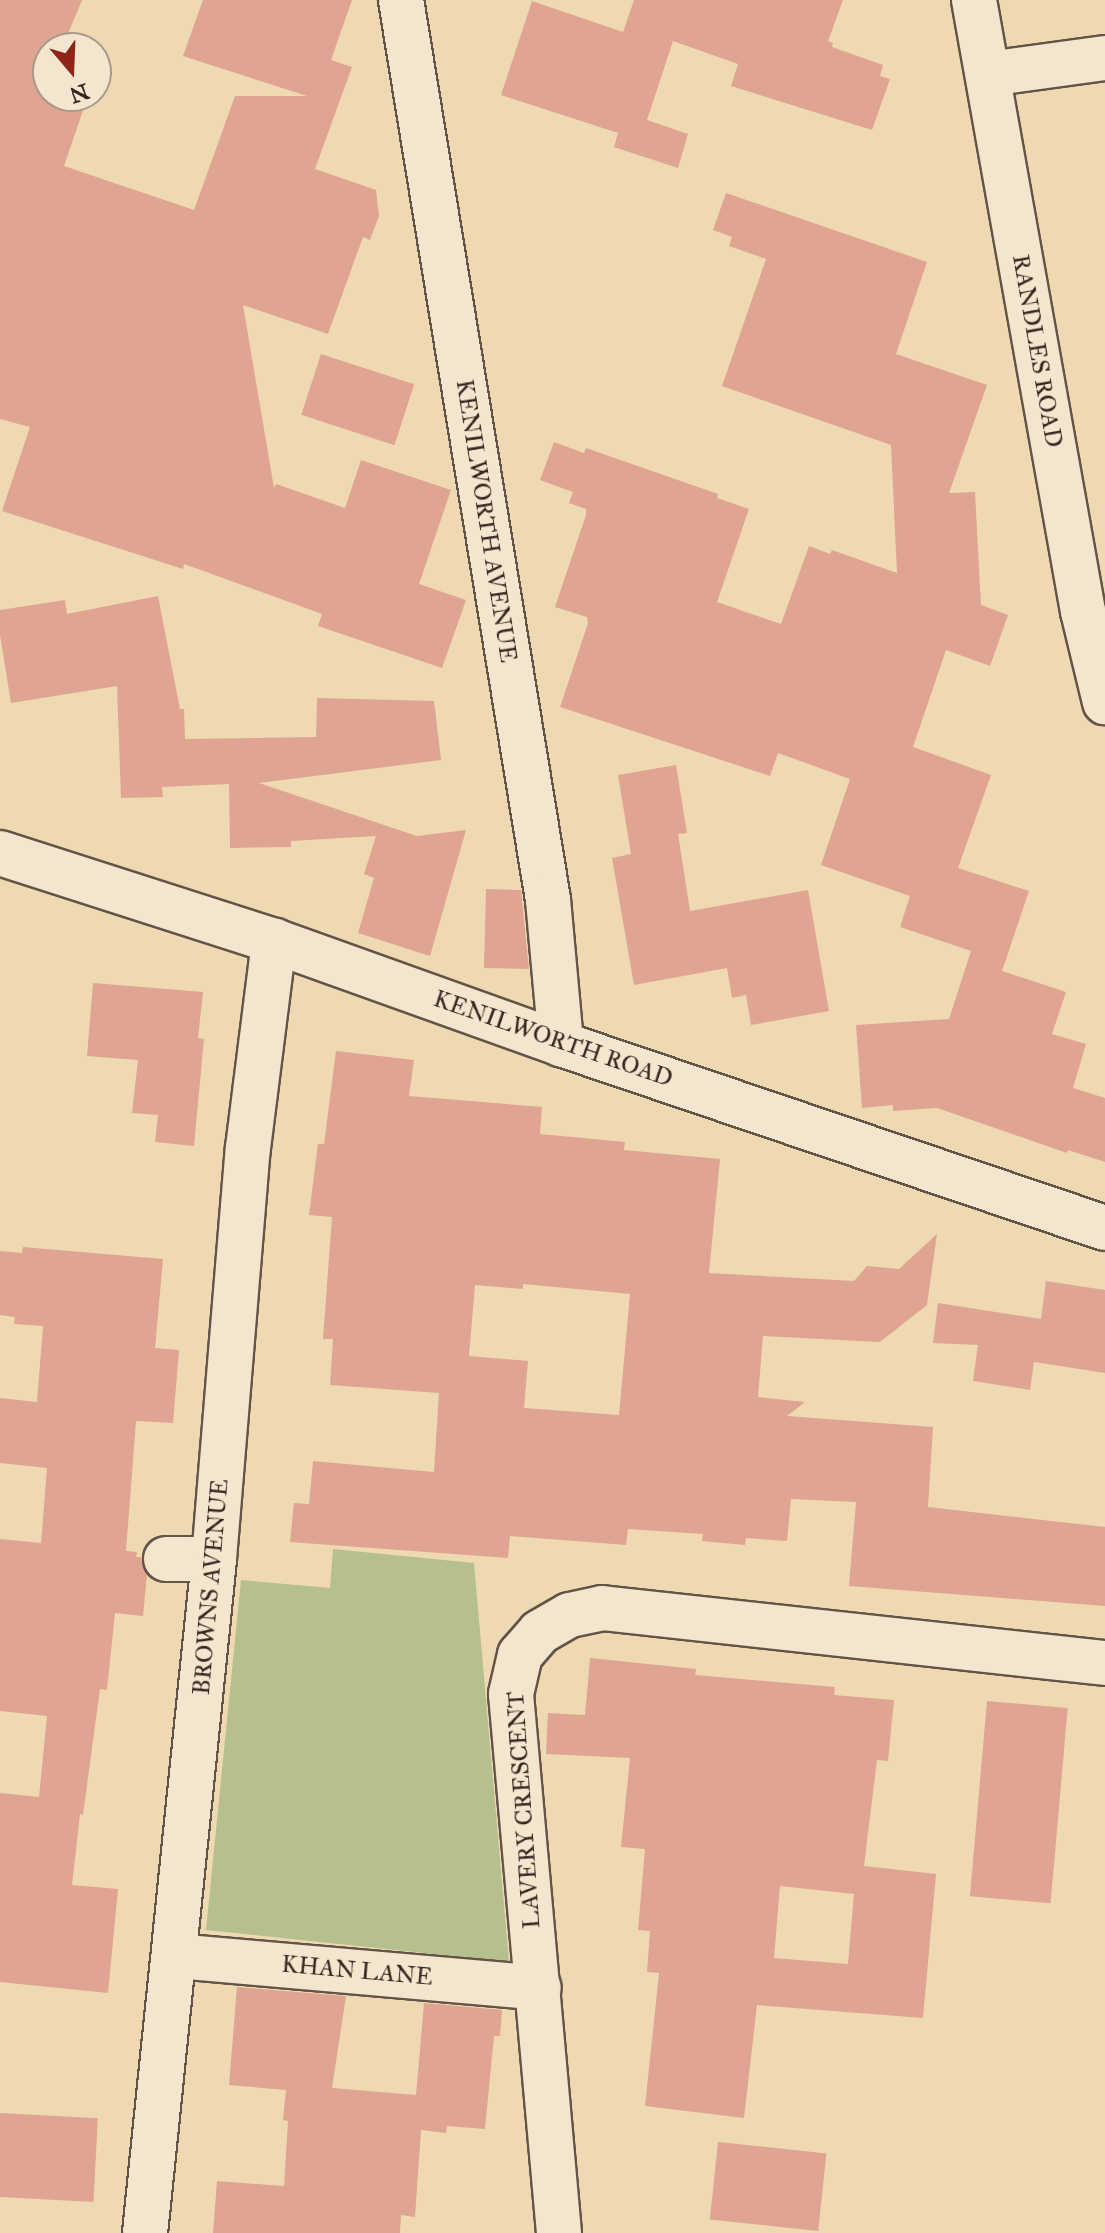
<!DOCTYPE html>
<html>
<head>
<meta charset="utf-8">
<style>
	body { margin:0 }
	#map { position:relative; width:1105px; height:2233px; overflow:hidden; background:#eed9b3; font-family:"IM FELL Great Primer",serif }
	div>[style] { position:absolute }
	.green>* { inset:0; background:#b6c08e }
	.building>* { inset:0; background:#e0a492; transform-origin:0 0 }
	.roads { filter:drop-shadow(2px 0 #625446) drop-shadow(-2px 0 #625446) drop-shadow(0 2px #625446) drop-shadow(0 -2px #625446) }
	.street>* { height:44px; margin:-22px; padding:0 22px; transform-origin:22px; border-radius:22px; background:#f4e6ce }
	.secondary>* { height:44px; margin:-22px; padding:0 22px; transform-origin:22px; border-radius:22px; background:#f4e6ce }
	span { translate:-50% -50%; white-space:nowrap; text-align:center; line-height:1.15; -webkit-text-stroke:7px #f4e6ce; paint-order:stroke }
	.street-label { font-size:24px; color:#342721 }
	.north { position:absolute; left:32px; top:32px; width:80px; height:80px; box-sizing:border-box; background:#f4e6ce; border:2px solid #a79a89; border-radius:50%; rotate:161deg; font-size:22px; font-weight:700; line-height:32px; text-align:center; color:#342721 }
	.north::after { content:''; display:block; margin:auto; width:28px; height:36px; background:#8f2418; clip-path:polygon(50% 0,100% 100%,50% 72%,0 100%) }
</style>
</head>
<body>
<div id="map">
	<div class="green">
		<i style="clip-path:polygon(333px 1549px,474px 1563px,509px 1962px,206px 1930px,241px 1580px,330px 1588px)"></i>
	</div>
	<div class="building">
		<i style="clip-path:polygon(0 0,82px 0,62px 48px,48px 48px,48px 83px,43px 96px,88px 96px,64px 166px,194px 210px,235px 96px,307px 96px,183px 56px,203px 0,352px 0,331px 60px,352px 67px,315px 169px,376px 190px,379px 216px,370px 240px,363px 237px,328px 334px,243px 305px,274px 488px,276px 484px,345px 508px,361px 460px,451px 490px,419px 584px,466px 600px,442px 668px,318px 626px,322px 614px,184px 564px,183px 569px,2px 511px,30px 427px,0 419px)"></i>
		<i style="clip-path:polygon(634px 0,843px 0,828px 41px,833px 43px,832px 47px,883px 65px,880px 76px,890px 79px,872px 130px,731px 86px,738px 64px,673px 41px,647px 120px,688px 134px,678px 168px,614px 147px,618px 133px,501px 95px,532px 1px,623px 32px)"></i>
		<i style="clip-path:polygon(726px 193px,927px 262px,896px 354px,987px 385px,949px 493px,975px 492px,981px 605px,1008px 615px,990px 666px,946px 650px,913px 747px,991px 775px,958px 868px,1029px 891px,1002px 971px,1066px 992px,1052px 1034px,1086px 1044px,1073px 1088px,1105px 1098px,1105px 1162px,1068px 1150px,1067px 1153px,937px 1108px,893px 1111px,893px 1105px,862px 1108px,856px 1025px,949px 1019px,971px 951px,900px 927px,910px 896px,821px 865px,850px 779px,778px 753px,770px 776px,560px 707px,588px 623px,587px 617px,555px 607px,586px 515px,586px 509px,569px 503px,573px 492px,540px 480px,554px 442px,584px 453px,586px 448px,718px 494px,717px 498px,749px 509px,717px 602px,781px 624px,809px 546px,830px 554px,832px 550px,897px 573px,891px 445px,722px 386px,766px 259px,729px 246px,732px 237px,713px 230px)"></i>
		<i style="left:321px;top:354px;width:98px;height:64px;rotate:18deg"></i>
		<i style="clip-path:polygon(158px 596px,180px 709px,184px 709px,185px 739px,316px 737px,317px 698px,434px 701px,441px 760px,259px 783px,417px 836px,466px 830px,430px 956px,358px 933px,374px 878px,364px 874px,376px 836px,291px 841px,291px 847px,230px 848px,229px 784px,162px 787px,163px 797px,121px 798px,117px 686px,11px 703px,0 635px,0 610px,65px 600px,67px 614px)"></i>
		<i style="clip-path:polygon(676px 765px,687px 833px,678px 834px,690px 911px,808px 890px,829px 1011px,751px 1025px,746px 995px,732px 998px,727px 968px,634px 985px,612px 858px,631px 854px,618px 775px)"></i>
		<i style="clip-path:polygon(486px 889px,521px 890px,529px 969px,484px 968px)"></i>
		<i style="clip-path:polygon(93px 983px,203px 992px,198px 1038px,204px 1039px,194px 1146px,155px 1142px,158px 1115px,132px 1113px,138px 1060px,87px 1056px)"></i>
		<i style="clip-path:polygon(evenodd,336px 1051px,414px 1060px,409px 1096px,542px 1107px,540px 1134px,625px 1142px,624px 1150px,720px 1159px,709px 1273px,854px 1281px,867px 1266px,899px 1269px,937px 1234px,927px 1305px,880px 1342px,763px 1336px,758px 1397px,805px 1402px,787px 1416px,933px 1427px,928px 1507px,1105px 1527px,1105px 1606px,849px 1586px,856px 1502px,791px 1499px,787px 1541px,746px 1538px,745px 1545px,702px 1541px,703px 1534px,628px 1529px,626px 1545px,510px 1536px,508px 1558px,290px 1542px,294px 1503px,309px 1504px,313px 1461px,434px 1472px,439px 1393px,330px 1385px,333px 1339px,323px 1339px,332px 1217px,309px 1215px,318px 1144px,324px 1144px,336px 1051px,523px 1284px,630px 1294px,619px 1415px,524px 1408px,528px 1361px,469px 1356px,475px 1285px,523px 1289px,523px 1284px)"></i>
		<i style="clip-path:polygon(23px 1247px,163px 1259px,155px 1348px,179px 1350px,173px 1423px,136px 1421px,126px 1551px,137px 1552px,136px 1557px,141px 1557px,147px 1574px,143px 1616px,115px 1613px,107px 1690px,100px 1689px,83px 1815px,80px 1814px,72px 1885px,118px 1889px,108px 1993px,0 1982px,0 1793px,39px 1797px,47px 1716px,0 1711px,0 1539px,41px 1543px,47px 1468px,0 1463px,0 1398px,37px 1402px,43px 1326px,14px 1324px,15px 1317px,0 1315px,0 1251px,22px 1253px)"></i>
		<i style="clip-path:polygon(1046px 1281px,1105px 1290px,1105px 1373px,1034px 1362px,1030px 1390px,973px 1381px,978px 1345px,933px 1343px,938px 1303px,1041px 1319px)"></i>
		<i style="clip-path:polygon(evenodd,590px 1658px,696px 1669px,695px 1675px,835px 1687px,834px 1695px,894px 1700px,888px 1761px,877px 1760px,864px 1866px,936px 1874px,923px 2018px,757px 2005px,744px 2118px,645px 2106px,659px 1973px,647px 1972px,650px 1931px,638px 1930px,645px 1849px,621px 1847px,630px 1758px,546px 1754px,548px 1713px,585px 1715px,590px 1658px,780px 1886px,854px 1894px,848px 1964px,774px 1958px,780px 1886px)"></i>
		<i style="left:987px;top:1701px;width:81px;height:196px;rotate:5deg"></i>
		<i style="clip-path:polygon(237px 1987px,346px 1996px,332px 2088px,416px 2095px,424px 2003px,502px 2010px,500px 2036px,494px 2036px,485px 2129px,447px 2126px,446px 2133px,421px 2130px,415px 2217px,401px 2215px,400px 2233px,213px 2233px,217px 2181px,284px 2186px,288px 2121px,283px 2120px,286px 2090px,229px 2085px)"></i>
		<i style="left:0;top:2113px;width:98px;height:84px;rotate:3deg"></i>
		<i style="left:718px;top:2142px;width:109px;height:78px;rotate:6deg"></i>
	</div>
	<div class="roads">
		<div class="street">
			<i style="left:401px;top:0;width:912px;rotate:80.72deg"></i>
			<i style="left:548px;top:900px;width:145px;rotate:84.8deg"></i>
			<i style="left:988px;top:74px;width:118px;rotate:-7.8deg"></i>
			<i style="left:0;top:853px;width:288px;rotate:17.8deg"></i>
			<i style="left:274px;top:941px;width:305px;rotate:19.7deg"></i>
			<i style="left:561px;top:1044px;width:574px;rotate:18.69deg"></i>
			<i style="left:166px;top:1559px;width:48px"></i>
			<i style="left:176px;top:1956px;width:364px;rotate:5deg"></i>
			<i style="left:145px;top:2233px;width:678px;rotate:-84.15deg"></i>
			<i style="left:214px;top:1559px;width:412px;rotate:-85.3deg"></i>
			<i style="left:248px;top:1148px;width:209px;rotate:-82.8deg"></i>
			<i style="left:559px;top:2233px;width:541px;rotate:-95.09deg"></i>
			<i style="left:511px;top:1694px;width:40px;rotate:-77deg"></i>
			<i style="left:520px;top:1655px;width:30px;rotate:-49deg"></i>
			<i style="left:540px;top:1632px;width:34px;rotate:-30deg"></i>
			<i style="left:570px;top:1615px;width:33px;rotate:-12deg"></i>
			<i style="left:602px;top:1608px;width:506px;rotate:6.24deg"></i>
		</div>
		<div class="secondary">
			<i style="left:974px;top:0;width:621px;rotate:79.89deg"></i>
			<i style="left:1083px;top:611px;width:94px;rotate:76.4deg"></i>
		</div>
	</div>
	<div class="street-label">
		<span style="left:1037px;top:351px;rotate:80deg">RANDLES ROAD</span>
		<span style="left:486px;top:521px;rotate:81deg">KENILWORTH AVENUE</span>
		<span style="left:553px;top:1039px;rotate:19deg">KENILWORTH ROAD</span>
		<span style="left:211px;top:1587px;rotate:-85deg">BROWNS AVENUE</span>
		<span style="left:524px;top:1810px;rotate:-94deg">LAVERY CRESCENT</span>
		<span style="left:357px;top:1971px;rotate:5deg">KHAN LANE</span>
	</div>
	<div class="north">N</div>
</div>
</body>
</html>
